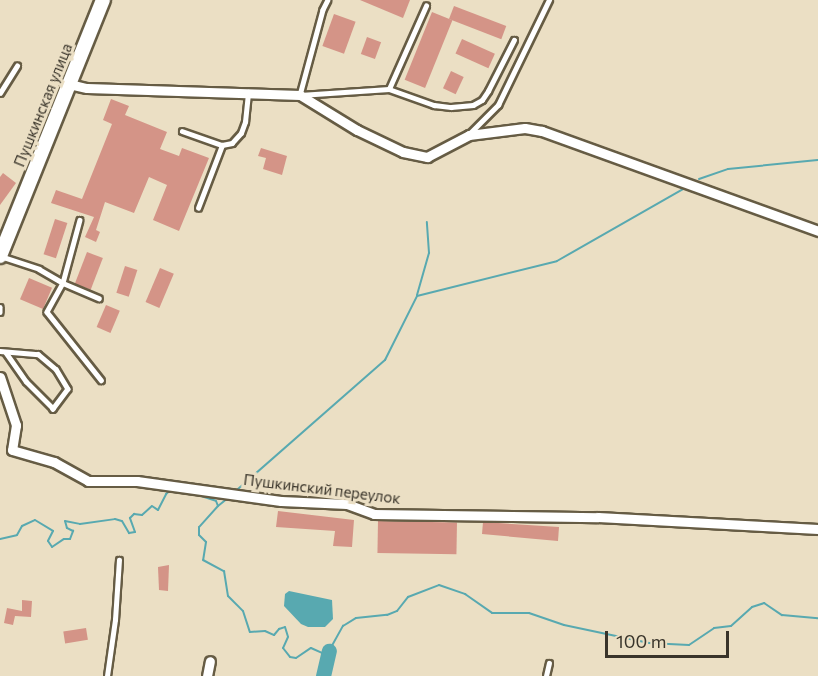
<!DOCTYPE html>
<html>
<head>
<meta charset="utf-8">
<style>
	body { margin:0 }
	#map { position:relative; width:818px; height:676px; overflow:hidden; background:#ebdfc4; font-family:Commissioner,sans-serif }
	div>[style] { position:absolute }
	.water>* { inset:0; background:#58a9b0 }
	.stream>* { height:2px; margin:-1px; padding:0 1px; transform-origin:1px; border-radius:1px; background:#58a9b0 }
	.river>* { height:15px; margin:-7.5px; padding:0 7.5px; transform-origin:7.5px; border-radius:7.5px; background:#58a9b0 }
	.building>* { inset:0; background:#d49487; transform-origin:0 0 }
	.roads { filter:drop-shadow(2px 0 #665c44) drop-shadow(-2px 0 #665c44) drop-shadow(0 2px #665c44) drop-shadow(0 -2px #665c44) }
	.lane>* { height:4.5px; margin:-2.25px; padding:0 2.25px; transform-origin:2.25px; border-radius:2.25px; background:#fff }
	.street>* { height:9px; margin:-4.5px; padding:0 4.5px; transform-origin:4.5px; border-radius:4.5px; background:#fff }
	.secondary>* { height:14px; margin:-7px; padding:0 7px; transform-origin:7px; border-radius:7px; background:#fff }
	span { translate:-50% -50%; white-space:nowrap; text-align:center; line-height:1.15; -webkit-text-stroke:6px #ebdfc4; paint-order:stroke }
	.street-label { font-size:15px; color:#39342a }
	.scale { position:absolute; left:605px; top:631px; width:124px; height:27px; box-sizing:border-box; border:3px solid #39342a; border-top:0; padding-left:8px; font-size:18px; line-height:21px; white-space:nowrap; color:#39342a; -webkit-text-stroke:4px #ebdfc4; paint-order:stroke }
</style>
</head>
<body>
<div id="map">
	<div class="water">
		<i style="clip-path:polygon(289px 591px,332px 600px,333px 619px,325px 627px,308px 627px,301px 624px,284px 606px,285px 594px)"></i>
	</div>
	<div class="stream">
		<i style="left:699px;top:179px;width:31px;rotate:-19deg"></i>
		<i style="left:728px;top:169px;width:90px;rotate:-5.7deg"></i>
		<i style="left:417px;top:295px;width:44px;rotate:-74.1deg"></i>
		<i style="left:429px;top:253px;width:31px;rotate:-94deg"></i>
		<i style="left:238px;top:489px;width:196px;rotate:-41.3deg"></i>
		<i style="left:385px;top:360px;width:72px;rotate:-63.4deg"></i>
		<i style="left:417px;top:296px;width:144px;rotate:-14deg"></i>
		<i style="left:557px;top:261px;width:145px;rotate:-29.7deg"></i>
		<i style="left:192px;top:493px;width:25px;rotate:18deg"></i>
		<i style="left:216px;top:501px;width:5px;rotate:68deg"></i>
		<i style="left:218px;top:506px;width:28px;rotate:132deg"></i>
		<i style="left:199px;top:527px;width:8px;rotate:90deg"></i>
		<i style="left:199px;top:535px;width:10px;rotate:45deg"></i>
		<i style="left:206px;top:542px;width:18px;rotate:99deg"></i>
		<i style="left:203px;top:560px;width:24px;rotate:28deg"></i>
		<i style="left:224px;top:571px;width:25px;rotate:81deg"></i>
		<i style="left:228px;top:596px;width:21px;rotate:45deg"></i>
		<i style="left:243px;top:611px;width:22px;rotate:72deg"></i>
		<i style="left:250px;top:632px;width:15px;rotate:-4deg"></i>
		<i style="left:265px;top:631px;width:10px;rotate:24deg"></i>
		<i style="left:274px;top:635px;width:8px;rotate:-50deg"></i>
		<i style="left:279px;top:629px;width:6px;rotate:-18deg"></i>
		<i style="left:285px;top:627px;width:10px;rotate:73deg"></i>
		<i style="left:288px;top:637px;width:12px;rotate:114deg"></i>
		<i style="left:283px;top:648px;width:11px;rotate:52deg"></i>
		<i style="left:290px;top:657px;width:6px;rotate:9deg"></i>
		<i style="left:296px;top:658px;width:18px;rotate:-34deg"></i>
		<i style="left:311px;top:648px;width:12px;rotate:24deg"></i>
		<i style="left:322px;top:653px;width:7px;rotate:-16deg"></i>
		<i style="left:329px;top:651px;width:29px;rotate:-61deg"></i>
		<i style="left:343px;top:626px;width:15px;rotate:-32deg"></i>
		<i style="left:356px;top:618px;width:31px;rotate:-6deg"></i>
		<i style="left:387px;top:615px;width:11px;rotate:-22deg"></i>
		<i style="left:397px;top:611px;width:18px;rotate:-52deg"></i>
		<i style="left:408px;top:597px;width:33px;rotate:-21deg"></i>
		<i style="left:439px;top:585px;width:28px;rotate:19deg"></i>
		<i style="left:465px;top:594px;width:33px;rotate:35deg"></i>
		<i style="left:492px;top:613px;width:37px"></i>
		<i style="left:529px;top:613px;width:37px;rotate:19deg"></i>
		<i style="left:564px;top:625px;width:87px;rotate:12deg"></i>
		<i style="left:649px;top:643px;width:40px;rotate:2.9deg"></i>
		<i style="left:689px;top:645px;width:30px;rotate:-34deg"></i>
		<i style="left:714px;top:628px;width:17px;rotate:-7deg"></i>
		<i style="left:731px;top:626px;width:28px;rotate:-42deg"></i>
		<i style="left:752px;top:607px;width:13px;rotate:-18deg"></i>
		<i style="left:764px;top:603px;width:22px;rotate:34deg"></i>
		<i style="left:782px;top:615px;width:36px;rotate:5deg"></i>
		<i style="left:218px;top:506px;width:14px;rotate:-39deg"></i>
		<i style="left:0;top:539px;width:17px;rotate:-13deg"></i>
		<i style="left:17px;top:535px;width:10px;rotate:-61deg"></i>
		<i style="left:22px;top:526px;width:14px;rotate:-25deg"></i>
		<i style="left:35px;top:520px;width:21px;rotate:31deg"></i>
		<i style="left:53px;top:531px;width:11px;rotate:117deg"></i>
		<i style="left:48px;top:541px;width:7px;rotate:56deg"></i>
		<i style="left:52px;top:547px;width:14px;rotate:-34deg"></i>
		<i style="left:64px;top:539px;width:6px"></i>
		<i style="left:70px;top:539px;width:9px;rotate:-69deg"></i>
		<i style="left:73px;top:531px;width:7px;rotate:-153deg"></i>
		<i style="left:67px;top:528px;width:7px;rotate:-106deg"></i>
		<i style="left:65px;top:521px;width:15px;rotate:11deg"></i>
		<i style="left:80px;top:524px;width:35px;rotate:-8deg"></i>
		<i style="left:115px;top:519px;width:7px;rotate:16deg"></i>
		<i style="left:122px;top:521px;width:14px;rotate:60deg"></i>
		<i style="left:129px;top:533px;width:6px;rotate:-9deg"></i>
		<i style="left:135px;top:532px;width:15px;rotate:-110deg"></i>
		<i style="left:130px;top:518px;width:6px;rotate:-45deg"></i>
		<i style="left:134px;top:514px;width:8px;rotate:7deg"></i>
		<i style="left:142px;top:515px;width:13px;rotate:-42deg"></i>
		<i style="left:152px;top:506px;width:7px;rotate:34deg"></i>
		<i style="left:158px;top:510px;width:18px;rotate:-63deg"></i>
		<i style="left:166px;top:494px;width:8px;rotate:-40deg"></i>
	</div>
	<div class="river">
		<i style="left:323px;top:676px;width:26px;rotate:-77deg"></i>
	</div>
	<div class="building">
		<i style="clip-path:polygon(360px 0,410px 0,403px 18px)"></i>
		<i style="left:454px;top:6px;width:56px;height:14px;rotate:21deg"></i>
		<i style="left:432px;top:12px;width:22px;height:73px;rotate:22deg"></i>
		<i style="left:334px;top:14px;width:23px;height:34px;rotate:20deg"></i>
		<i style="left:367px;top:37px;width:15px;height:18px;rotate:20deg"></i>
		<i style="left:462px;top:39px;width:36px;height:16px;rotate:24deg"></i>
		<i style="left:451px;top:71px;width:14px;height:19px;rotate:25deg"></i>
		<i style="clip-path:polygon(111px 99px,129px 106px,125px 115px,167px 132px,160px 149px,179px 156px,182px 148px,209px 158px,179px 231px,153px 220px,167px 185px,149px 177px,134px 213px,105px 202px,96px 230px,100px 232px,96px 242px,85px 237px,94px 217px,51px 203px,56px 190px,82px 199px,112px 124px,103px 120px)"></i>
		<i style="clip-path:polygon(261px 148px,287px 156px,282px 175px,263px 169px,266px 158px,258px 156px)"></i>
		<i style="clip-path:polygon(3px 173px,16px 183px,0 205px,0 177px)"></i>
		<i style="left:55px;top:219px;width:13px;height:37px;rotate:18deg"></i>
		<i style="left:87px;top:252px;width:17px;height:34px;rotate:21deg"></i>
		<i style="left:125px;top:266px;width:13px;height:28px;rotate:18deg"></i>
		<i style="left:160px;top:268px;width:15px;height:37px;rotate:23deg"></i>
		<i style="left:29px;top:278px;width:25px;height:23px;rotate:23deg"></i>
		<i style="left:106px;top:305px;width:15px;height:24px;rotate:23deg"></i>
		<i style="clip-path:polygon(278px 511px,354px 520px,352px 547px,333px 546px,335px 531px,276px 527px)"></i>
		<i style="left:378px;top:521px;width:79px;height:32px;rotate:1deg"></i>
		<i style="clip-path:polygon(483px 522px,559px 527px,558px 541px,482px 534px)"></i>
		<i style="clip-path:polygon(169px 565px,168px 591px,159px 590px,158px 567px)"></i>
		<i style="clip-path:polygon(22px 600px,32px 601px,31px 617px,15px 616px,13px 625px,4px 623px,7px 608px,22px 611px)"></i>
		<i style="left:86px;top:628px;width:12px;height:23px;rotate:81deg"></i>
	</div>
	<div class="roads">
		<div class="lane">
			<i style="left:328px;top:0;width:11px;rotate:117deg"></i>
			<i style="left:323px;top:10px;width:88px;rotate:105.1deg"></i>
			<i style="left:300px;top:95px;width:89px;rotate:-3.9deg"></i>
			<i style="left:389px;top:89px;width:91px;rotate:-66deg"></i>
			<i style="left:389px;top:89px;width:48px;rotate:19.6deg"></i>
			<i style="left:434px;top:105px;width:17px;rotate:7deg"></i>
			<i style="left:451px;top:107px;width:22px;rotate:-5deg"></i>
			<i style="left:473px;top:105px;width:10px;rotate:-29deg"></i>
			<i style="left:482px;top:100px;width:11px;rotate:-56deg"></i>
			<i style="left:488px;top:91px;width:57px;rotate:-63deg"></i>
			<i style="left:0;top:93px;width:32px;rotate:-58deg"></i>
			<i style="left:182px;top:131px;width:42px;rotate:19.3deg"></i>
			<i style="left:222px;top:145px;width:10px;rotate:-11deg"></i>
			<i style="left:232px;top:143px;width:13px;rotate:-48deg"></i>
			<i style="left:241px;top:133px;width:12px;rotate:-70deg"></i>
			<i style="left:245px;top:122px;width:30px;rotate:-84deg"></i>
			<i style="left:470px;top:133px;width:40px;rotate:-45deg"></i>
			<i style="left:498px;top:105px;width:117px;rotate:-64.1deg"></i>
			<i style="left:198px;top:208px;width:67px;rotate:-69.1deg"></i>
			<i style="left:80px;top:220px;width:65px;rotate:105.1deg"></i>
			<i style="left:63px;top:283px;width:33px;rotate:119deg"></i>
			<i style="left:47px;top:312px;width:87px;rotate:51.5deg"></i>
			<i style="left:3px;top:257px;width:38px;rotate:18deg"></i>
			<i style="left:39px;top:269px;width:28px;rotate:30deg"></i>
			<i style="left:63px;top:283px;width:39px;rotate:23deg"></i>
			<i style="left:0;top:307px;width:5px;rotate:90deg"></i>
			<i style="left:0;top:351px;width:38px;rotate:5deg"></i>
			<i style="left:38px;top:354px;width:23px;rotate:40deg"></i>
			<i style="left:56px;top:369px;width:23px;rotate:59deg"></i>
			<i style="left:68px;top:389px;width:25px;rotate:127deg"></i>
			<i style="left:53px;top:409px;width:38px;rotate:-135deg"></i>
			<i style="left:26px;top:382px;width:35px;rotate:-125deg"></i>
			<i style="left:107px;top:676px;width:57px;rotate:-81.9deg"></i>
			<i style="left:115px;top:620px;width:60px;rotate:-86.2deg"></i>
			<i style="left:546px;top:676px;width:13px;rotate:-77deg"></i>
		</div>
		<div class="street">
			<i style="left:69px;top:84px;width:18px;rotate:13deg"></i>
			<i style="left:87px;top:88px;width:213px;rotate:1.9deg"></i>
			<i style="left:300px;top:95px;width:67px;rotate:31.6deg"></i>
			<i style="left:357px;top:130px;width:51px;rotate:25.6deg"></i>
			<i style="left:403px;top:152px;width:25px;rotate:12deg"></i>
			<i style="left:427px;top:157px;width:47px;rotate:-27.6deg"></i>
			<i style="left:469px;top:135px;width:56px;rotate:-7.1deg"></i>
			<i style="left:525px;top:128px;width:17px;rotate:10deg"></i>
			<i style="left:542px;top:131px;width:294px;rotate:19.9deg"></i>
			<i style="left:0;top:377px;width:51px;rotate:71.6deg"></i>
			<i style="left:16px;top:425px;width:25px;rotate:99deg"></i>
			<i style="left:12px;top:450px;width:44px;rotate:15.9deg"></i>
			<i style="left:54px;top:462px;width:39px;rotate:29deg"></i>
			<i style="left:88px;top:481px;width:49px"></i>
			<i style="left:137px;top:481px;width:145px;rotate:7.9deg"></i>
			<i style="left:281px;top:501px;width:66px;rotate:2.6deg"></i>
			<i style="left:347px;top:504px;width:29px;rotate:20deg"></i>
			<i style="left:374px;top:514px;width:224px;rotate:0.8deg"></i>
			<i style="left:598px;top:517px;width:220px;rotate:3.1deg"></i>
			<i style="left:207px;top:676px;width:15px;rotate:-79deg"></i>
		</div>
		<div class="secondary">
			<i style="left:0;top:256px;width:276px;rotate:-68.1deg"></i>
		</div>
	</div>
	<div class="street-label">
		<span style="left:43px;top:105px;rotate:-68deg">Пушкинская улица</span>
		<span style="left:322px;top:489px;rotate:7deg">Пушкинский переулок</span>
	</div>
	<div class="scale">100 m</div>
</div>
</body>
</html>
